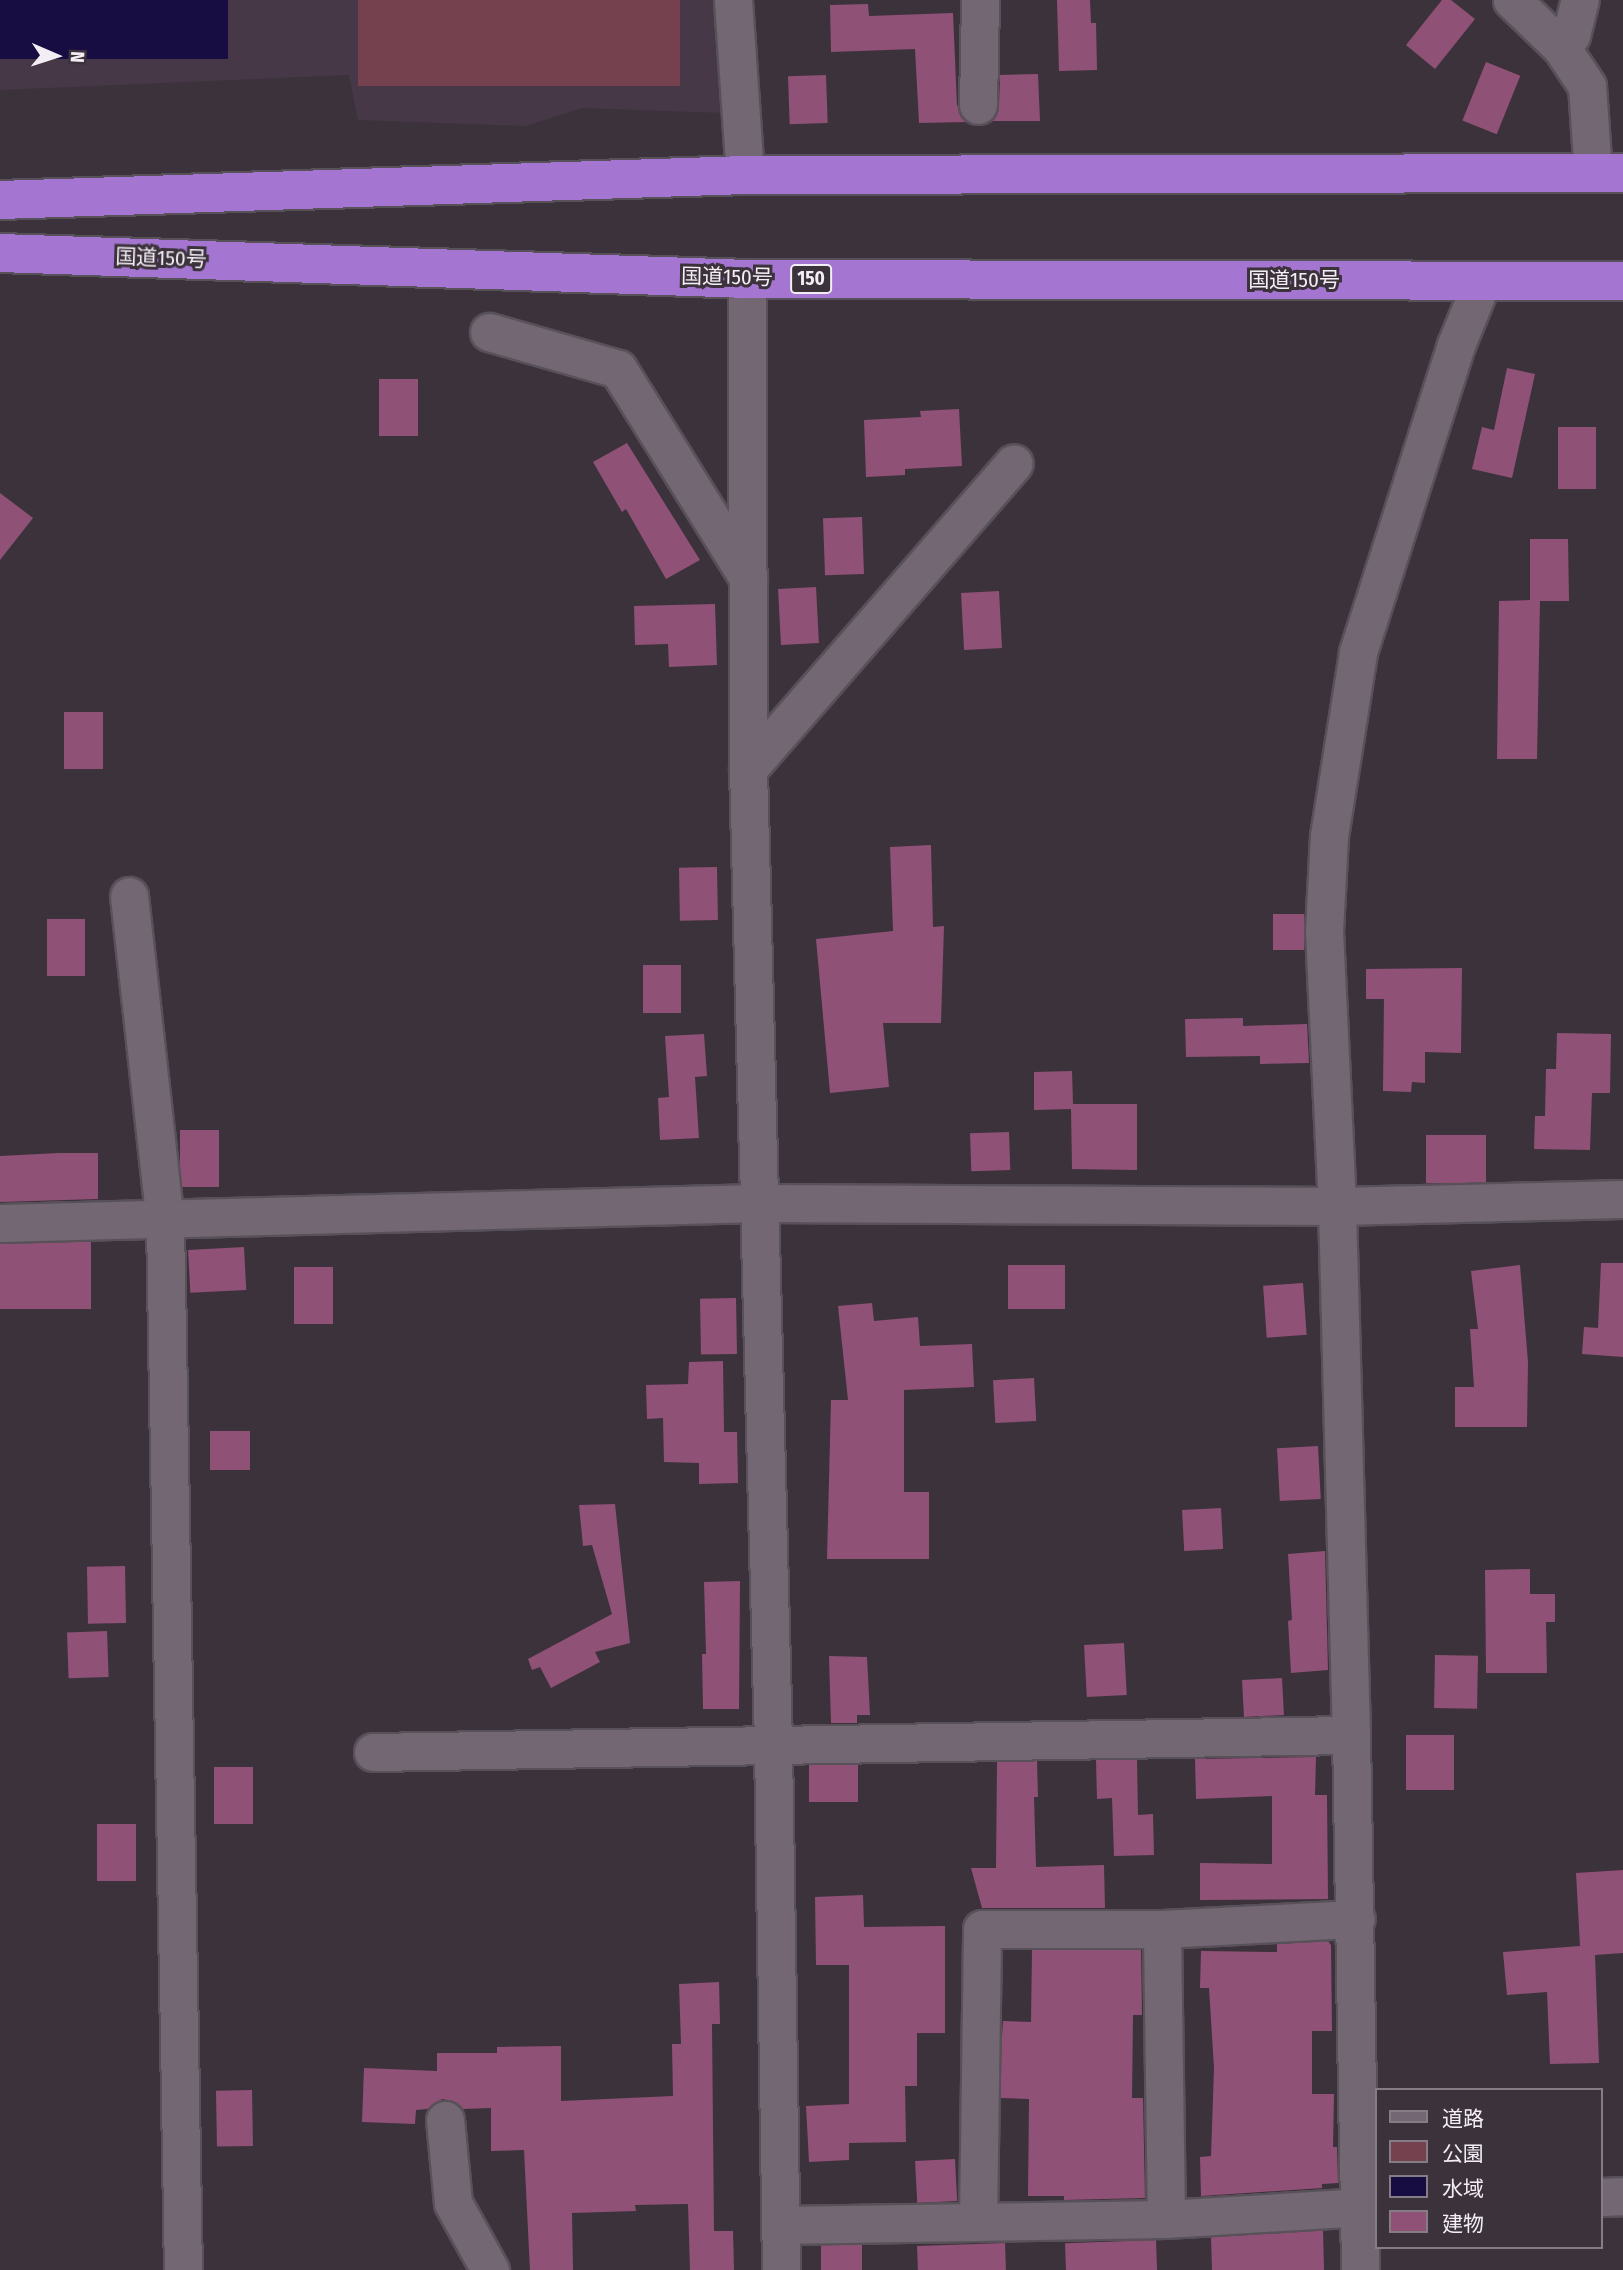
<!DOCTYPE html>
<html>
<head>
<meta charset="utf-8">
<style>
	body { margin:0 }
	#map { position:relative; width:1623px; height:2270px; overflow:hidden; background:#3c323c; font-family:"Fira Sans Condensed","Noto Sans JP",sans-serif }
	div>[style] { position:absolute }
	.built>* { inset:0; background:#473848 }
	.green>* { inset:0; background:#75414e; transform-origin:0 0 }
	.water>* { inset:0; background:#180d43; transform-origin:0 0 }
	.building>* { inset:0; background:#905176; transform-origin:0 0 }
	.roads { filter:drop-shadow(2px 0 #595159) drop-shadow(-2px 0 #595159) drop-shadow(0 2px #595159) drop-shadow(0 -2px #595159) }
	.minor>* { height:37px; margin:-18.5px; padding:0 18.5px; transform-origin:18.5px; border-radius:18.5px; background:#726773 }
	.trunk>* { height:38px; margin:-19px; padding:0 19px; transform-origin:19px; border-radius:19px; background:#a476d2 }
	span { translate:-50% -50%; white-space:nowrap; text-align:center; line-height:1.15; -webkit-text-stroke:6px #3c323c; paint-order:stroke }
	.shield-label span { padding:2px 5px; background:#3c323c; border:2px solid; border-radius:5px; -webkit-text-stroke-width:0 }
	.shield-label { font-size:19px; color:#f3edf4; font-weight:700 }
	.street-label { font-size:21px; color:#f3edf4 }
	.legend { position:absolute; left:1375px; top:2088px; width:228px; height:161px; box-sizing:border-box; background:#3c323c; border:2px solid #857d86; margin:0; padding:9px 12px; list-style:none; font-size:21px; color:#f3edf4 }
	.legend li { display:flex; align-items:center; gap:14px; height:35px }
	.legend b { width:35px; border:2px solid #857d86 }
	.north { position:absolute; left:21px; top:21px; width:70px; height:70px; -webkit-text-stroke:5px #3c323c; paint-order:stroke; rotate:93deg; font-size:19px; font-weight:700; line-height:28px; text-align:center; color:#f3edf4 }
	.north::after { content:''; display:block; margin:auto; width:24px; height:32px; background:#f3edf4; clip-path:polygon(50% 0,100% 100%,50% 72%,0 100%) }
</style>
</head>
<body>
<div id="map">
	<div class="built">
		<i style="clip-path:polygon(0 0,724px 0,726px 113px,582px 108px,526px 126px,358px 120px,349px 75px,0 90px)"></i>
	</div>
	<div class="green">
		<i style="left:358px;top:0;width:322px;height:86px"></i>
	</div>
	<div class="water">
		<i style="left:0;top:0;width:228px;height:59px"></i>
	</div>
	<div class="building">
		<i style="clip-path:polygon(1057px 0,1090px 0,1091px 23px,1096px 23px,1097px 70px,1059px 71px)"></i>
		<i style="clip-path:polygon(1442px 0,1451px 0,1475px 19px,1435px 69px,1406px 45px)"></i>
		<i style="clip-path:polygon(868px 4px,869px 16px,953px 13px,957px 105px,966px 122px,919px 123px,915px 49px,831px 52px,830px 5px)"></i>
		<i style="left:1486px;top:62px;width:37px;height:63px;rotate:22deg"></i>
		<i style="clip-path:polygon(1038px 74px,1040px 121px,990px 121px,999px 106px,1000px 75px)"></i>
		<i style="left:826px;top:75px;width:48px;height:38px;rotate:88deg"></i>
		<i style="clip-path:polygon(1507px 368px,1535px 374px,1512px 478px,1472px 469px,1482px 427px,1494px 430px)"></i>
		<i style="left:379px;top:379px;width:39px;height:57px"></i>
		<i style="clip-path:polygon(959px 409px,962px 466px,905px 469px,905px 475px,866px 477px,864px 420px,921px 417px,920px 411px)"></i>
		<i style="left:1558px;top:427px;width:38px;height:62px"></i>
		<i style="clip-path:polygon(627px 443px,700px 560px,666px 579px,626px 509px,622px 512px,593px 462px)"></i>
		<i style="clip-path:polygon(0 493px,33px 518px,0 560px)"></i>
		<i style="left:862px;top:517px;width:57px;height:39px;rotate:88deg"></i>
		<i style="clip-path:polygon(1530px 539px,1568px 539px,1569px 601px,1540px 601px,1537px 759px,1497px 759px,1499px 601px,1530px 600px)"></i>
		<i style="left:816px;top:587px;width:56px;height:38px;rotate:87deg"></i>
		<i style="left:999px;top:591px;width:57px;height:38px;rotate:87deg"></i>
		<i style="clip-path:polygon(715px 604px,717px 665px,669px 667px,668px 644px,635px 645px,634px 606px)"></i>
		<i style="left:64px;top:712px;width:39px;height:57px"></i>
		<i style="clip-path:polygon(931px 845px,933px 927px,944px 926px,941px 1023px,883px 1023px,889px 1087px,830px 1093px,816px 939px,893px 931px,890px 847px)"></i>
		<i style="left:717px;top:867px;width:53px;height:38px;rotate:89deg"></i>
		<i style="left:1304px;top:914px;width:36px;height:31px;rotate:90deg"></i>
		<i style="left:47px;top:919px;width:38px;height:57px"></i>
		<i style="left:643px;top:965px;width:38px;height:48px"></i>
		<i style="clip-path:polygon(1462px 968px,1461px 1053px,1425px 1052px,1425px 1083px,1412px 1082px,1411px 1092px,1383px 1091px,1384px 999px,1366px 999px,1366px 969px)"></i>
		<i style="clip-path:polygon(1243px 1018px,1243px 1026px,1307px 1024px,1309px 1063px,1260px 1064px,1260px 1056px,1186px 1057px,1185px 1019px)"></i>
		<i style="clip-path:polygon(1557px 1033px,1611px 1034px,1610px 1093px,1592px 1093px,1590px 1150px,1534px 1149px,1535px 1116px,1545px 1116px,1546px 1069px,1556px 1069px)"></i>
		<i style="clip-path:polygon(704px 1034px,707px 1076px,695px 1077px,699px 1138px,660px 1140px,658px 1098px,669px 1097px,665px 1036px)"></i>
		<i style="clip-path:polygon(1072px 1071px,1073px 1104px,1137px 1104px,1137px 1170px,1072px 1169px,1071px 1109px,1034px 1110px,1034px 1072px)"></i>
		<i style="left:180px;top:1130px;width:39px;height:57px"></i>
		<i style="left:1009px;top:1132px;width:38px;height:39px;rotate:88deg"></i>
		<i style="left:1426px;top:1135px;width:60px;height:48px"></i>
		<i style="clip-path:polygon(59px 1153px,98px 1153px,98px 1199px,0 1202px,0 1156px)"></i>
		<i style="left:91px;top:1242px;width:67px;height:91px;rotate:90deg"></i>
		<i style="left:244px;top:1247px;width:43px;height:56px;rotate:87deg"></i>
		<i style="clip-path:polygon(1601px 1263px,1623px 1263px,1623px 1357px,1582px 1354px,1584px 1327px,1598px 1328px)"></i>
		<i style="left:1008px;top:1265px;width:57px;height:44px"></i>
		<i style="clip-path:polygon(1520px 1265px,1528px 1362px,1527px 1427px,1455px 1427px,1455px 1387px,1474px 1387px,1470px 1329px,1478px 1329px,1471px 1271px)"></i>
		<i style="left:333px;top:1267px;width:57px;height:39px;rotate:90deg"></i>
		<i style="left:1303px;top:1283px;width:52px;height:40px;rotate:86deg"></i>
		<i style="left:736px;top:1298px;width:56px;height:36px;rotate:89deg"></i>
		<i style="clip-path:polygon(872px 1303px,874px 1321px,918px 1317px,920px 1346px,972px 1344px,974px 1387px,904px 1390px,904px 1492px,929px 1492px,929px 1559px,827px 1559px,831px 1400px,848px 1400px,838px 1306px)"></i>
		<i style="clip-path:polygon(723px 1361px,724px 1432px,737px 1432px,738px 1483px,699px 1484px,699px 1463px,664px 1462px,663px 1418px,647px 1419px,646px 1385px,688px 1384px,689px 1362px)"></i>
		<i style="left:1034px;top:1378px;width:43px;height:41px;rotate:87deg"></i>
		<i style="left:210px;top:1431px;width:40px;height:39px"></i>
		<i style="left:1318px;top:1446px;width:53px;height:41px;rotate:87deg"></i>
		<i style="clip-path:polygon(615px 1504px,630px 1643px,595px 1652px,600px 1662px,551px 1688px,540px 1667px,532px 1670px,528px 1659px,612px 1614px,592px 1545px,583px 1546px,579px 1505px)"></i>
		<i style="left:1221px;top:1508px;width:41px;height:39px;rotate:87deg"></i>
		<i style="clip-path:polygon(1325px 1551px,1328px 1670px,1291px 1673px,1288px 1621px,1292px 1620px,1288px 1554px)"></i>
		<i style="left:125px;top:1566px;width:57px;height:38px;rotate:89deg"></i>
		<i style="clip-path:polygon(1530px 1569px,1530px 1594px,1555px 1594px,1555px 1622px,1546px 1622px,1547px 1673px,1486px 1673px,1485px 1570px)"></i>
		<i style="clip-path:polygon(740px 1581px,739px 1709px,703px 1709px,702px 1654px,706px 1654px,704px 1582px)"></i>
		<i style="left:107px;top:1631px;width:46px;height:40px;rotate:88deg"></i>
		<i style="left:1124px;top:1643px;width:52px;height:40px;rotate:87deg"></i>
		<i style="left:1435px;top:1655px;width:43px;height:53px;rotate:1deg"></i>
		<i style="clip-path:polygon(829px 1656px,867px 1657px,870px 1715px,857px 1715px,857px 1723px,831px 1723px)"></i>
		<i style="left:1282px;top:1678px;width:37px;height:40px;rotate:87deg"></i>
		<i style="left:1406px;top:1735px;width:48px;height:55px"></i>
		<i style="clip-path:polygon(1316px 1757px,1315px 1795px,1327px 1795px,1328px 1899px,1200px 1900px,1200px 1863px,1272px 1864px,1272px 1796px,1196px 1799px,1195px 1759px)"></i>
		<i style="clip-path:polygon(1096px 1760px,1137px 1760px,1138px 1815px,1153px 1814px,1154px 1855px,1114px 1856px,1112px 1798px,1097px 1799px)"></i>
		<i style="clip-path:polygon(1037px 1761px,1038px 1797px,1034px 1797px,1036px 1867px,1104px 1865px,1105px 1908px,982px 1908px,971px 1868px,996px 1868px,997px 1762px)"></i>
		<i style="left:809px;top:1765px;width:49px;height:37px"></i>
		<i style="left:214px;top:1767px;width:39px;height:57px"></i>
		<i style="left:97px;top:1824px;width:39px;height:57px"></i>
		<i style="clip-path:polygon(1623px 1870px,1623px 1953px,1595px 1955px,1599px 2063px,1550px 2064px,1547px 1992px,1507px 1995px,1503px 1952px,1580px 1946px,1576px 1873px)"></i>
		<i style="clip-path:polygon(863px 1895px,864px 1927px,945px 1926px,945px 2033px,917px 2033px,917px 2086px,905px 2086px,906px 2142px,849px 2143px,849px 2160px,809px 2162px,806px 2106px,849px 2104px,849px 1965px,816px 1965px,815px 1897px)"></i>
		<i style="clip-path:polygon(1328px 1941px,1331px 1945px,1332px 2031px,1312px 2031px,1312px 2094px,1334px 2094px,1333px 2147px,1337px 2147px,1338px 2183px,1322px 2184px,1322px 2188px,1201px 2196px,1200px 2157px,1211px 2156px,1214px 2068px,1209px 1988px,1200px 1988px,1201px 1951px,1277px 1952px,1277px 1944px)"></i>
		<i style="clip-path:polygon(1032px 1950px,1141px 1950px,1142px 2015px,1133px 2015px,1132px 2098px,1143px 2098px,1145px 2198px,1064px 2200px,1064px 2196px,1028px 2196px,1029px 2099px,1001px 2098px,1001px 2051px,1003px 2021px,1031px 2022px)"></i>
		<i style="clip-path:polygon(719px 1982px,720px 2024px,712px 2024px,714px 2231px,733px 2231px,734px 2270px,690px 2270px,688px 2204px,635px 2205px,636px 2211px,572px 2213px,573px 2270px,530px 2270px,524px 2150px,491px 2151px,491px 2108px,462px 2109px,453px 2101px,442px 2099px,427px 2109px,416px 2110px,415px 2124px,362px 2122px,364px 2068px,437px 2071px,437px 2053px,497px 2053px,497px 2047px,561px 2046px,561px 2101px,673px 2096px,672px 2044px,681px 2044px,679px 1984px)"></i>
		<i style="left:252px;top:2090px;width:56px;height:36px;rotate:89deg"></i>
		<i style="left:955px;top:2159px;width:42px;height:40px;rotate:87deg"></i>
		<i style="clip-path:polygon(1323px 2230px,1324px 2270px,1212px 2270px,1211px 2237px)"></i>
		<i style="left:1156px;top:2240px;width:30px;height:91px;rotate:88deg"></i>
		<i style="left:1005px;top:2243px;width:27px;height:88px;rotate:88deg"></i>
		<i style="left:821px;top:2245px;width:41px;height:25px"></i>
	</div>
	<div class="roads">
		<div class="minor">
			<i style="left:733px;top:0;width:175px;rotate:86.1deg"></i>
			<i style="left:1512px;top:0;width:68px;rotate:43.8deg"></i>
			<i style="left:1561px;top:47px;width:47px;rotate:56.3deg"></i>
			<i style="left:1587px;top:86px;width:87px;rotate:86.1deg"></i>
			<i style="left:1561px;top:47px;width:16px;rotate:-50deg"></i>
			<i style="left:1571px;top:35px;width:36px;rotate:-76deg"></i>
			<i style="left:978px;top:105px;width:105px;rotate:-88.9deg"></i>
			<i style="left:747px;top:279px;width:490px;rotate:89.9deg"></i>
			<i style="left:748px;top:769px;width:975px;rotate:88.53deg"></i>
			<i style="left:773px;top:1744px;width:526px;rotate:89.13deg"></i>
			<i style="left:489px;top:332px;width:134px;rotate:16deg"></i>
			<i style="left:618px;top:369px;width:246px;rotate:58.1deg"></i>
			<i style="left:748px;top:769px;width:405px;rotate:-49deg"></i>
			<i style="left:129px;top:896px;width:327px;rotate:83.7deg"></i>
			<i style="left:165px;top:1221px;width:1049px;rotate:89.02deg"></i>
			<i style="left:0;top:1223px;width:758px;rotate:-1.51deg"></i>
			<i style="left:758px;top:1203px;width:579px;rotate:0.3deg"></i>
			<i style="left:1337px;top:1206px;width:286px;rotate:-1.4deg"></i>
			<i style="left:373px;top:1752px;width:978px;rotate:-1deg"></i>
			<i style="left:445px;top:2120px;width:83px;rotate:84.5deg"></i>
			<i style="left:453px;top:2203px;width:77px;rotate:61.1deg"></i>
			<i style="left:1600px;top:2197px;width:23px;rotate:-2deg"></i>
			<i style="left:1166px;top:2219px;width:290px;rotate:-90.8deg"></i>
			<i style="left:1162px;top:1929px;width:194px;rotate:-3deg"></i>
			<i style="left:978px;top:2222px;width:293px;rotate:-89.2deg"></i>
			<i style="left:982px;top:1929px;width:180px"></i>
			<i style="left:780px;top:2225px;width:386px;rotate:-0.9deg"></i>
			<i style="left:1166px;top:2219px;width:210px;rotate:-3.5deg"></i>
			<i style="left:1360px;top:2270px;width:535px;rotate:-90.96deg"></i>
			<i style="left:1351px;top:1735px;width:529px;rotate:-91.52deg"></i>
			<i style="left:1337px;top:1206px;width:275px;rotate:-92.7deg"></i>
			<i style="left:1324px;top:931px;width:95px;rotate:-87deg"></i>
			<i style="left:1329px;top:836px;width:186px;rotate:-81deg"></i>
			<i style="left:1358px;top:652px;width:322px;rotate:-72.3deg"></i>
			<i style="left:1456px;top:345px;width:69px;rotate:-67.9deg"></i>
		</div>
		<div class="trunk">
			<i style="left:0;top:200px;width:745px;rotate:-1.92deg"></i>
			<i style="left:745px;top:175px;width:878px;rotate:-0.13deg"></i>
			<i style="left:0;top:253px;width:747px;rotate:1.99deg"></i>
			<i style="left:747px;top:279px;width:876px;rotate:0.13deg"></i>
		</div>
	</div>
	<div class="shield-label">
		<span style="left:811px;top:279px">150</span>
	</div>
	<div class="street-label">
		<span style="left:161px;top:258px;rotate:2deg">国道150号</span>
		<span style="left:727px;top:277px;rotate:1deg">国道150号</span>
		<span style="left:1294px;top:280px">国道150号</span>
	</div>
	<ul class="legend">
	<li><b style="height:9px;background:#726773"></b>道路</li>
	<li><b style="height:19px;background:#75414e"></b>公園</li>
	<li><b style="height:19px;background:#180d43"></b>水域</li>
	<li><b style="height:19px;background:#905176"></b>建物</li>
	</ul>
	<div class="north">N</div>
</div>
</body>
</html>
